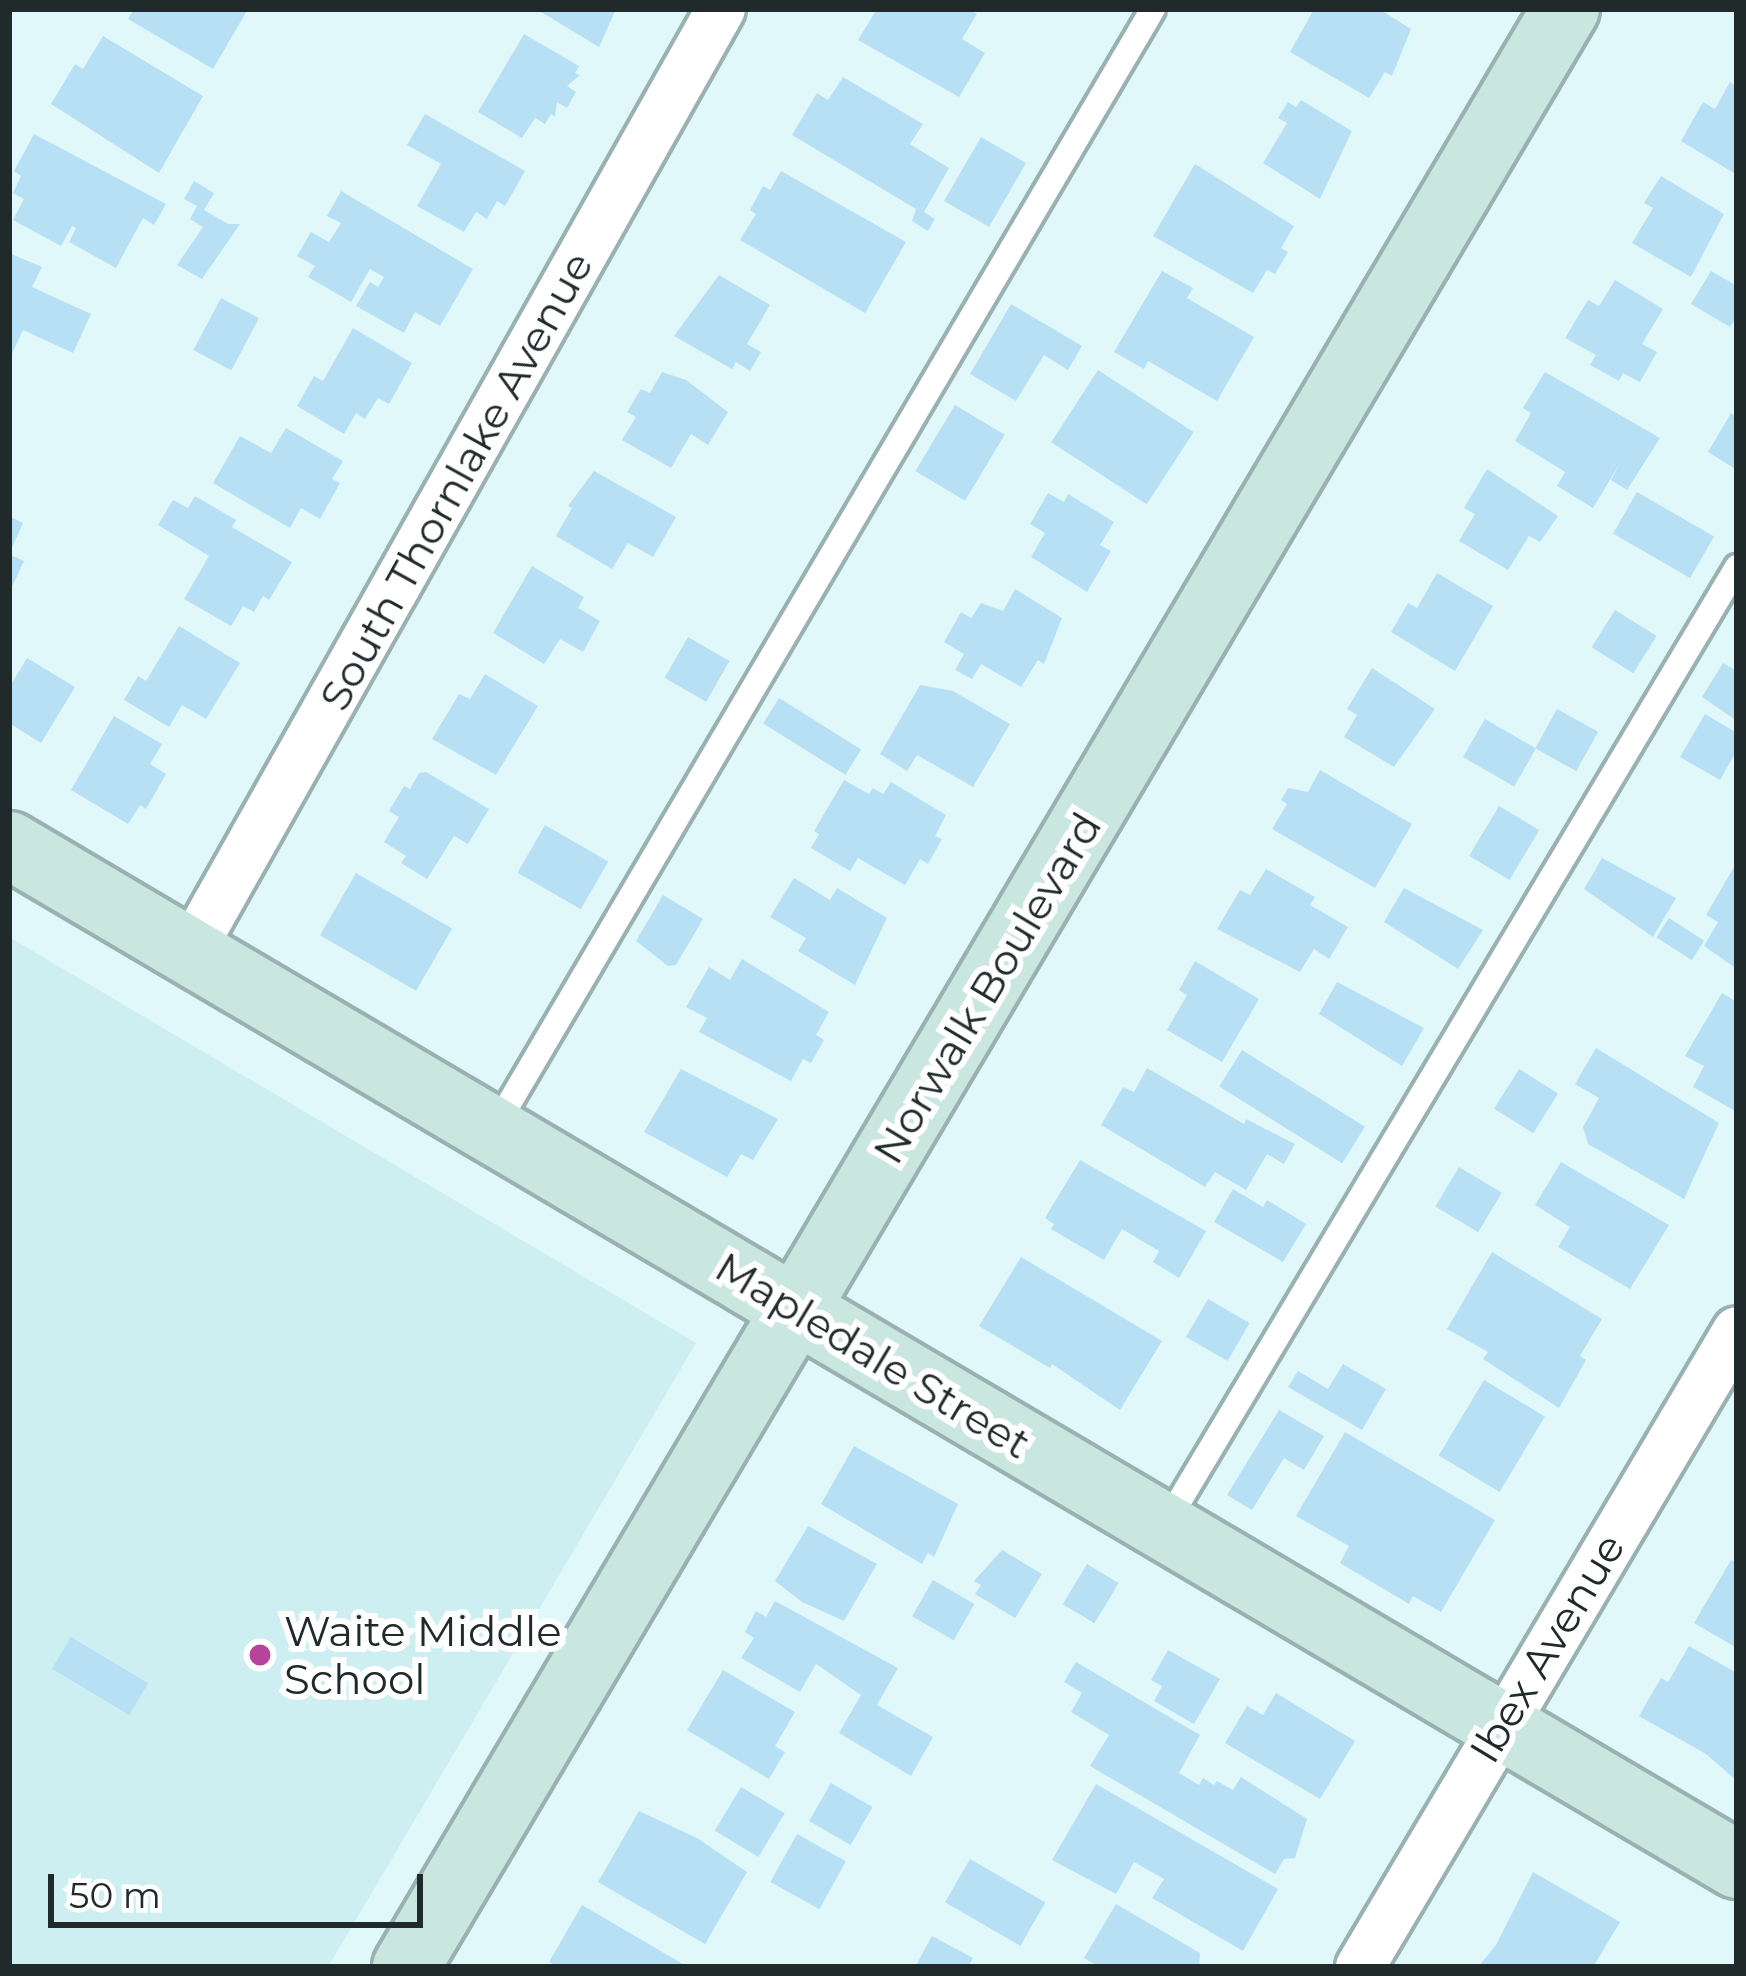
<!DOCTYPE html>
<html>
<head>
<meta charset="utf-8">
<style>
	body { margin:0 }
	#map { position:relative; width:1746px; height:1976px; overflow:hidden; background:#e0f8fa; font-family:Montserrat,sans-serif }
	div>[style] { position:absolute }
	.built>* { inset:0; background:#cdeff2 }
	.building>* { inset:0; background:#b8e0f4; transform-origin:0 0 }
	.roads { filter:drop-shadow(3px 0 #9ab1b3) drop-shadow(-3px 0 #9ab1b3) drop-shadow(0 3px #9ab1b3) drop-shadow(0 -3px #9ab1b3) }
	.lane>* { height:24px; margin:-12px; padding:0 12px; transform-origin:12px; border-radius:12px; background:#fff }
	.street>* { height:48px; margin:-24px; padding:0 24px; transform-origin:24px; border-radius:24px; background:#fff }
	.secondary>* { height:66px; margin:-33px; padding:0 33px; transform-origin:33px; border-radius:33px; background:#c9e6df }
	.dots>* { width:33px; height:33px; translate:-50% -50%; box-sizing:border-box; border:6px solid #fff; border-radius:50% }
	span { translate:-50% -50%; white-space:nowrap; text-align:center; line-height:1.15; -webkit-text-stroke:12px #fff; paint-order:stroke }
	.street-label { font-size:42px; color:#212a2b }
	.poi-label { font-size:42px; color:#212a2b }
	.left { translate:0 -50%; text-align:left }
	.frame { position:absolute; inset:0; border:12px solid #212a2b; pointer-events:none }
	.scale { position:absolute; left:48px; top:1874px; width:375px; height:54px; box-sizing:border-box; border:6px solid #212a2b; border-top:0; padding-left:15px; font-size:36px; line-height:42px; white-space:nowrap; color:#212a2b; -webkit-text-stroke:9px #fff; paint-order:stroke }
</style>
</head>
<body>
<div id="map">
	<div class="built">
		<i style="clip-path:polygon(9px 937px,696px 1343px,328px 1967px,9px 1967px)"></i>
	</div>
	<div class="building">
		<i style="clip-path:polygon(134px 9px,248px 9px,213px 69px,128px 19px)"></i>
		<i style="clip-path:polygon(536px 9px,616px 9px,599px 47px)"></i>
		<i style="clip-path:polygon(869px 9px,969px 9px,977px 14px,962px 39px,985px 53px,959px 97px,858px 40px,875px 12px)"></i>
		<i style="clip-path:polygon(1320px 9px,1379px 9px,1411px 29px,1392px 76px,1385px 72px,1369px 98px,1290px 52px,1313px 11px)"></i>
		<i style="clip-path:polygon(524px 34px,579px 66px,575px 73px,580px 75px,567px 86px,576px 92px,567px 108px,557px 102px,555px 117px,551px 114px,545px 124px,535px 118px,522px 138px,478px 112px)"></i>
		<i style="clip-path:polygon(103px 36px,203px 96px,159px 173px,51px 104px,75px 64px,83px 69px)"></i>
		<i style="clip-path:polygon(843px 77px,923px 124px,910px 144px,949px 168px,924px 212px,935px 219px,928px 231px,912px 221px,916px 209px,792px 135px,817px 93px,828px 100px)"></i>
		<i style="clip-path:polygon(1730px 82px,1737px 87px,1737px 175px,1681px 141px,1703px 102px,1715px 109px)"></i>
		<i style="clip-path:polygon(1301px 100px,1352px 131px,1320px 199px,1263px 163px,1287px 123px,1278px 118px,1288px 102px,1296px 107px)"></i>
		<i style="clip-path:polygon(425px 114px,525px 171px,505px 206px,497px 201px,487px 219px,476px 212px,464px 232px,417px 206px,441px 164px,407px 145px)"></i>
		<i style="clip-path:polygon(34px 134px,166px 204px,154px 225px,143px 218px,116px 268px,69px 242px,76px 228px,72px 226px,61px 246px,13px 220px,24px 199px,13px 193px,21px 176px,14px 171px)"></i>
		<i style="left:981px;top:137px;width:52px;height:74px;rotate:30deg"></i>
		<i style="clip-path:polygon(1195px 164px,1294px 226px,1281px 248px,1288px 252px,1275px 274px,1267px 270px,1253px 293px,1153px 236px)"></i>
		<i style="clip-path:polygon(781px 171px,906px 242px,865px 313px,740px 240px,756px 214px,750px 210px,763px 186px,770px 190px)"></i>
		<i style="clip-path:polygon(1661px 176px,1724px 214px,1691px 277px,1632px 243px,1653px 208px,1644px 203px)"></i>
		<i style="clip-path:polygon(194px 181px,214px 193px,204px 210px,228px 224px,240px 224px,202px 279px,177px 265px,203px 227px,190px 219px,197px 206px,184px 199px)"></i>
		<i style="clip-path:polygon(341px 191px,473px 269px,440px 326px,415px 312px,404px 333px,356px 306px,370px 282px,378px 287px,384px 277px,370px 269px,351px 302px,308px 277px,315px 266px,297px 256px,311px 232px,329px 242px,341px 223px,327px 216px)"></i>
		<i style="clip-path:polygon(9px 253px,42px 267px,32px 287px,91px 314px,73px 353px,23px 330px,9px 360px)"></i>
		<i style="clip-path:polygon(1162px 271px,1193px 288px,1187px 298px,1254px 337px,1217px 401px,1148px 361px,1144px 369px,1114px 352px)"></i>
		<i style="clip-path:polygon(1711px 271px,1737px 286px,1737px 316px,1730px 327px,1691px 304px)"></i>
		<i style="clip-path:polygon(719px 275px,770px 305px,747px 344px,761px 352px,750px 371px,736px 362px,732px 369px,674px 336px)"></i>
		<i style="clip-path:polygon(1615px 280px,1663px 309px,1642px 344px,1657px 352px,1640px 382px,1623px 373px,1619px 381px,1590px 365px,1596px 355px,1565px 338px,1588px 300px,1599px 306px)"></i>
		<i style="left:221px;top:298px;width:43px;height:59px;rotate:28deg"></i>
		<i style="clip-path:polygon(1011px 304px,1082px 346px,1068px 370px,1044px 355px,1016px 401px,970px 374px)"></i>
		<i style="clip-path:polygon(353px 328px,412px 363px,389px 404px,378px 398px,365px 419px,356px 413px,344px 434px,297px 406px,314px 376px,323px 381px)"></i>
		<i style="left:1098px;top:370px;width:114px;height:86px;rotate:33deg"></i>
		<i style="clip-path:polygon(662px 372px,686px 380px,728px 412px,708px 445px,691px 434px,671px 468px,622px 440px,636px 417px,627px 412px,641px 389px,650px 393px)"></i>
		<i style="clip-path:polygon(1545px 372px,1660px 438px,1627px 490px,1611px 480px,1620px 463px,1593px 508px,1557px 486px,1565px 472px,1515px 441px,1531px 413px,1523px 408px)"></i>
		<i style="left:955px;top:405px;width:58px;height:77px;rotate:31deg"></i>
		<i style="clip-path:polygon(1731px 413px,1737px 417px,1737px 470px,1708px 452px)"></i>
		<i style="clip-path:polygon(286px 428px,343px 461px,332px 479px,340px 483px,320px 519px,301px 508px,290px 528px,213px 483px,240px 436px,271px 453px)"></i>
		<i style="clip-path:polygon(1487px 469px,1558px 516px,1540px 542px,1529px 536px,1508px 570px,1459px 541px,1475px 514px,1464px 508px)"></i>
		<i style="clip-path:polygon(594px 471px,676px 517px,653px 557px,628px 543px,612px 569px,556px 536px,572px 508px,568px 506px)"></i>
		<i style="left:1637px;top:492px;width:89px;height:48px;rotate:30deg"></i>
		<i style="clip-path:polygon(1048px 493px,1064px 502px,1068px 494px,1114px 522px,1100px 545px,1111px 551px,1087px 592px,1031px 557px,1045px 533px,1030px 524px)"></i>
		<i style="clip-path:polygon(195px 496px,236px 520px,232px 527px,292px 562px,269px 600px,263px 596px,254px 612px,243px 606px,231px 626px,184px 599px,209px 556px,158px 525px,173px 500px,188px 508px)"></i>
		<i style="clip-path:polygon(9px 516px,23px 523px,9px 554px,24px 561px,9px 593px)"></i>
		<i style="clip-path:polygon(532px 566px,584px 597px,578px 608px,600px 621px,583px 652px,560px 639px,544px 664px,493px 633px)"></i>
		<i style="clip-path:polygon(1437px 573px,1493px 606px,1455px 671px,1391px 632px,1408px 603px,1417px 608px)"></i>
		<i style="clip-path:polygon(1015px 589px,1062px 618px,1044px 664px,1038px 660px,1021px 687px,981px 664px,972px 679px,955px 670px,964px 654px,944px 642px,961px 612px,971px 618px,981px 603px,1003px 611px)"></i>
		<i style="left:1615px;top:610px;width:49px;height:44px;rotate:32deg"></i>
		<i style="clip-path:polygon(179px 626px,240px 663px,206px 719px,182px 705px,169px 727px,124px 700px,138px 676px,146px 681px)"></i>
		<i style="left:688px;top:637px;width:48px;height:47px;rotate:30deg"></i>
		<i style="clip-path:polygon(27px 658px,75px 687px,41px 743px,9px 723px,9px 688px)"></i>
		<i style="clip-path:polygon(1723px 663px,1737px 671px,1737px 721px,1702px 697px)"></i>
		<i style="clip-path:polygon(1372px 668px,1435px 709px,1394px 767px,1344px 737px,1357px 715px,1347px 709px)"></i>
		<i style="clip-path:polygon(485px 674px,538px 706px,496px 775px,432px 739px,459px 694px,470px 699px)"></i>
		<i style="clip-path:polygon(920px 685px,953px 691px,1010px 724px,973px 787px,917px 755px,907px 771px,880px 754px)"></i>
		<i style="left:779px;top:698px;width:97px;height:30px;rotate:32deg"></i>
		<i style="left:1557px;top:709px;width:47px;height:45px;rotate:29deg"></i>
		<i style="clip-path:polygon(1705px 714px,1737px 733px,1737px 750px,1720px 780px,1680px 757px)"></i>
		<i style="clip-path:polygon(114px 716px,162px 744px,150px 764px,166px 774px,146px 809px,140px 805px,128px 824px,71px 790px)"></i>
		<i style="left:1485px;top:719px;width:59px;height:44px;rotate:30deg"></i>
		<i style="clip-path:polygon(1320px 770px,1412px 824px,1375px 888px,1272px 829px,1287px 804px,1281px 800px,1288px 788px,1308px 792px)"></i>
		<i style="clip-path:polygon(426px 772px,489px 809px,468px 844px,454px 836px,427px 879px,401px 863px,406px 856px,384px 842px,399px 817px,389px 811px,404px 786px,410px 789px,419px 773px)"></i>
		<i style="clip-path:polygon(844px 780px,869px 794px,873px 788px,883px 794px,891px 782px,946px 815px,935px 836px,942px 839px,928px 864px,920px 859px,905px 885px,858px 858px,850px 871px,811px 848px,819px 834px,814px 831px)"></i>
		<i style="left:1499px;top:806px;width:47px;height:58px;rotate:31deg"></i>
		<i style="left:545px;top:825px;width:73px;height:55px;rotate:30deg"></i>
		<i style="clip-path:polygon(1602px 858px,1676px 898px,1653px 937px,1584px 889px)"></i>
		<i style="clip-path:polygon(1734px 867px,1737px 869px,1737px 969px,1704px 946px,1718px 922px,1706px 915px)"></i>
		<i style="clip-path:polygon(1266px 869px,1315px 897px,1310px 905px,1348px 927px,1329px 959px,1314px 949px,1300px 972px,1217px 929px,1240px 890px,1250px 895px)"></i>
		<i style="left:356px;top:873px;width:111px;height:72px;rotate:30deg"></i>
		<i style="clip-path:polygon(794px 878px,830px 900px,837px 888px,887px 918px,855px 985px,798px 951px,806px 938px,770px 917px)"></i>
		<i style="clip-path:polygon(1404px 888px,1483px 930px,1458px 969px,1384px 922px)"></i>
		<i style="clip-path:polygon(663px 895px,703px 919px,676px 965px,668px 966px,636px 941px)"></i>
		<i style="left:1669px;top:918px;width:42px;height:23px;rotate:33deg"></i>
		<i style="clip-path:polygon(742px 959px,829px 1012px,816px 1035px,824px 1040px,811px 1063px,803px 1059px,791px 1081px,699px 1032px,707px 1018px,686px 1007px,709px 967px,730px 980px)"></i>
		<i style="clip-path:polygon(1195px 961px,1259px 999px,1222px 1062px,1167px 1030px,1187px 995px,1179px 990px)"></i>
		<i style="clip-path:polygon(1337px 982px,1424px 1028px,1402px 1066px,1319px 1014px)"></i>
		<i style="clip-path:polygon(1722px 993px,1737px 1002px,1737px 1112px,1693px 1087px,1704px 1066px,1685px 1056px)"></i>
		<i style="clip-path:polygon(1596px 1048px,1719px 1123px,1684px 1199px,1588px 1144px,1583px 1127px,1599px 1098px,1575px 1084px)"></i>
		<i style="left:1242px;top:1050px;width:145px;height:43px;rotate:32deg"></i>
		<i style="clip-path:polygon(1147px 1068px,1244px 1124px,1246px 1119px,1295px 1144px,1284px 1164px,1267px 1154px,1246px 1190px,1215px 1172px,1205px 1187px,1101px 1125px,1123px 1087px,1134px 1092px)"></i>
		<i style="clip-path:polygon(681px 1069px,778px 1119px,753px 1160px,741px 1154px,727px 1177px,644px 1132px)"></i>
		<i style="left:1519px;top:1069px;width:46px;height:47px;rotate:32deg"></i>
		<i style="clip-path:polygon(1080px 1160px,1206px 1231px,1179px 1278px,1153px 1262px,1159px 1251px,1122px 1229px,1104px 1260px,1051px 1229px,1054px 1224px,1045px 1218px)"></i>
		<i style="clip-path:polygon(1561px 1162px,1669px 1225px,1630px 1289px,1558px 1247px,1570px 1227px,1535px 1205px)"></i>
		<i style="left:1459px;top:1167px;width:50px;height:46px;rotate:31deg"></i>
		<i style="clip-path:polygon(1233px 1189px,1263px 1207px,1267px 1200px,1306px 1224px,1283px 1262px,1214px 1222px)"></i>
		<i style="clip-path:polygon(1492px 1252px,1602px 1319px,1580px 1356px,1586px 1360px,1559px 1408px,1483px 1359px,1488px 1352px,1447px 1329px)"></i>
		<i style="clip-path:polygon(1021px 1257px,1162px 1341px,1120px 1410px,1052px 1364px,1050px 1368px,979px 1326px)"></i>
		<i style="left:1208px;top:1299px;width:48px;height:44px;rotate:30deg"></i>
		<i style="clip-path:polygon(1343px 1364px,1386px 1389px,1362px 1430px,1288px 1387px,1298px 1371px,1328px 1389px)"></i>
		<i style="left:1484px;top:1380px;width:71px;height:88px;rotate:31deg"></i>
		<i style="clip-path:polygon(1279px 1410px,1324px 1436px,1304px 1470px,1284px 1458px,1252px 1510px,1227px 1495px)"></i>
		<i style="clip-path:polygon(1345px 1432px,1495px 1520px,1441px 1612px,1413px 1596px,1409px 1604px,1340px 1563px,1349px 1546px,1296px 1516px)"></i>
		<i style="clip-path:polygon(854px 1446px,958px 1504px,934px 1557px,928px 1553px,922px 1564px,821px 1504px)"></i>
		<i style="clip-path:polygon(808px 1526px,877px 1564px,844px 1621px,802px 1602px,775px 1581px)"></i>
		<i style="clip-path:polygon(1002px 1550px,1042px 1574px,1015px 1618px,975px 1594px,981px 1585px,974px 1581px)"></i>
		<i style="clip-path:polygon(1731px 1560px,1737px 1563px,1737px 1648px,1694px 1623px)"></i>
		<i style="left:1087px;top:1564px;width:37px;height:47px;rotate:31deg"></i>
		<i style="left:933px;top:1580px;width:48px;height:42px;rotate:30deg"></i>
		<i style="clip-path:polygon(775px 1601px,898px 1668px,877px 1705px,933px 1737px,911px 1776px,839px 1733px,861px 1695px,822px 1668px,816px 1664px,800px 1692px,741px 1658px,754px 1638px,745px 1632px,756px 1611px,766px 1617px)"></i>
		<i style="left:71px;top:1637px;width:90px;height:37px;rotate:31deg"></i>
		<i style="clip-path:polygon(1689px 1646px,1737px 1673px,1737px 1781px,1706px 1754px,1639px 1716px,1661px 1678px,1668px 1682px)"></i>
		<i style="clip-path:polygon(1168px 1650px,1220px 1679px,1194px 1724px,1154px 1701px,1162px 1686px,1151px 1680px)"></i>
		<i style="clip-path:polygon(1076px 1662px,1200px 1735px,1179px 1773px,1199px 1785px,1203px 1778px,1214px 1785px,1217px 1781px,1233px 1790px,1241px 1777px,1307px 1819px,1295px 1858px,1284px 1859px,1275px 1874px,1090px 1766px,1109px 1735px,1071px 1712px,1082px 1693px,1064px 1682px)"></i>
		<i style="clip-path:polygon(723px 1670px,795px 1712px,775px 1746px,785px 1752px,769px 1779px,687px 1730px)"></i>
		<i style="clip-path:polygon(1276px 1693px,1355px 1741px,1320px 1799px,1225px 1743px,1247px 1706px,1263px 1715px)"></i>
		<i style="left:831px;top:1783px;width:48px;height:44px;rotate:30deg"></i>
		<i style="clip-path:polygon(1096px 1784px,1278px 1889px,1243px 1951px,1152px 1898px,1164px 1879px,1134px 1862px,1116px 1894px,1052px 1860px)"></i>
		<i style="left:741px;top:1787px;width:51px;height:51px;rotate:31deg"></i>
		<i style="clip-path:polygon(639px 1811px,697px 1838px,747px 1872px,705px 1944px,598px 1882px)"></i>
		<i style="left:797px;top:1834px;width:56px;height:55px;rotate:29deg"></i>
		<i style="left:970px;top:1859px;width:87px;height:50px;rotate:30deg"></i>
		<i style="clip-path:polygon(1533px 1872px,1620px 1922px,1593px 1967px,1478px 1967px,1496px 1945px)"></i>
		<i style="clip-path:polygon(1116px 1904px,1200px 1953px,1199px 1967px,1099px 1967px,1084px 1958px)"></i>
		<i style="clip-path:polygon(582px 1905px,688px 1967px,557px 1967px,549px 1962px)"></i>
		<i style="clip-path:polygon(932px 1936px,973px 1958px,968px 1967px,915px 1967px)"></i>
	</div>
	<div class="roads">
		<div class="lane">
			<i style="left:494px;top:1129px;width:1299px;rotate:-59.53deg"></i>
			<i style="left:1165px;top:1525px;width:1116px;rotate:-59.16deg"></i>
		</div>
		<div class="street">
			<i style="left:190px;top:952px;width:1082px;rotate:-60.62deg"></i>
			<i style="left:1360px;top:1967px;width:739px;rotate:-59.34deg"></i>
		</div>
		<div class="secondary">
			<i style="left:9px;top:845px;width:2007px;rotate:30.55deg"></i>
			<i style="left:406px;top:1967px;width:2276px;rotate:-59.36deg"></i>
		</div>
	</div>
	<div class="dots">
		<i style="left:260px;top:1655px;background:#b8439c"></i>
	</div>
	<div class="street-label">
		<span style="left:456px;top:481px;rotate:-61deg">South Thornlake Avenue</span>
		<span style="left:987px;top:988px;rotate:-59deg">Norwalk Boulevard</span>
		<span style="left:873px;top:1355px;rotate:31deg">Mapledale Street</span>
		<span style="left:1547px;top:1648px;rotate:-59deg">Ibex Avenue</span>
	</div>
	<div class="poi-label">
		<span class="left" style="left:284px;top:1655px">Waite Middle<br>School</span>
	</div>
	<div class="frame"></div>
	<div class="scale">50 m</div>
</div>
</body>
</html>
